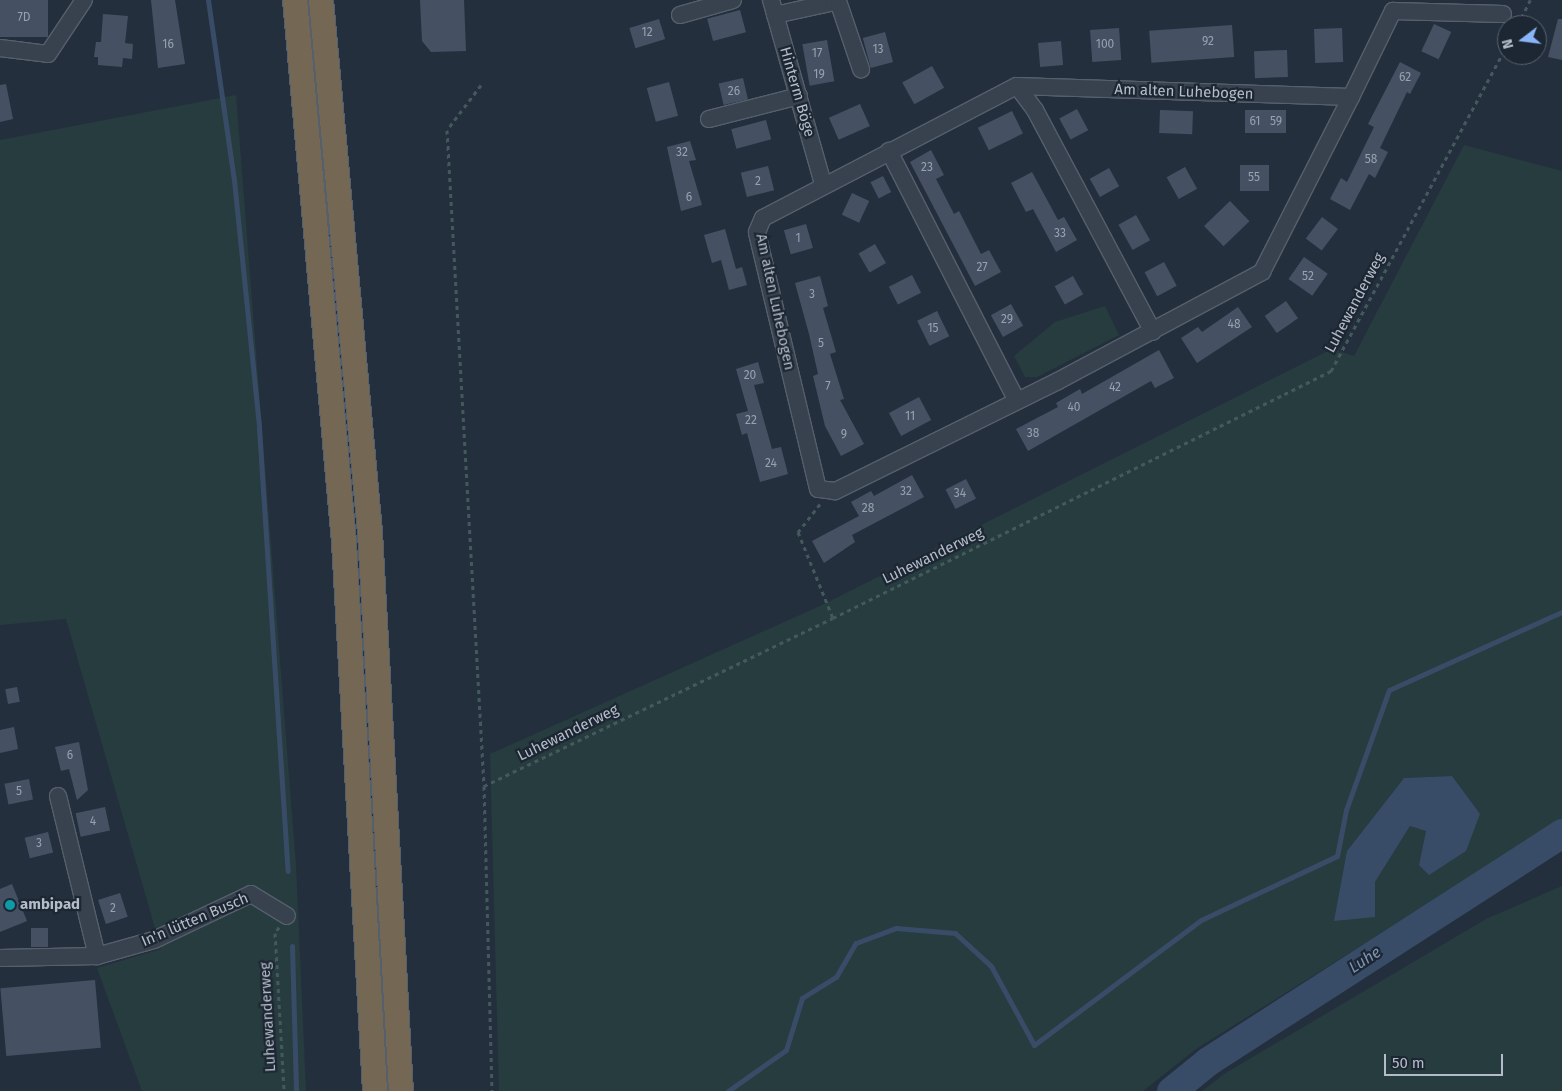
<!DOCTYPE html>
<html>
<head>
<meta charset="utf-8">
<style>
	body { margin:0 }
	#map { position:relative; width:1562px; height:1091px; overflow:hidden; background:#242f3e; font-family:"Fira Sans",sans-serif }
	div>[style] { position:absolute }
	.green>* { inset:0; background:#263c3f }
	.water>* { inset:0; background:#394c67 }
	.stream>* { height:5px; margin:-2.5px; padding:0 2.5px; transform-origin:2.5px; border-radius:2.5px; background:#394c67 }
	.river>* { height:29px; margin:-14.5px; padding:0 14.5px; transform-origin:14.5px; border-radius:14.5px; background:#394c67 }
	.building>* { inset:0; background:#455162; transform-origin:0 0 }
	.path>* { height:3px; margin-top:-1.5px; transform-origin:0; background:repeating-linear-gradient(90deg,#44595c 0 4px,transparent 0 8px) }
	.roads { filter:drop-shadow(1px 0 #565f6c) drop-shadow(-1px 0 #565f6c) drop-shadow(0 1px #565f6c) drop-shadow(0 -1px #565f6c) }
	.minor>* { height:16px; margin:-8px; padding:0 8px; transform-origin:8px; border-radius:8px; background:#38414e }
	.highway>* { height:24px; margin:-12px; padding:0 12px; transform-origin:12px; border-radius:12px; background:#746855 }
	.dots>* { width:14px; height:14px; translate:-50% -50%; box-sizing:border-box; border:2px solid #1d2633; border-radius:50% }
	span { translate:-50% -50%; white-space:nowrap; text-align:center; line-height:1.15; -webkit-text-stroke:4.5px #1d2633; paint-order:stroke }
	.number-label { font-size:12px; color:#98a1af }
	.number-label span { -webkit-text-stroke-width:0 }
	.street-label { font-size:15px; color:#b4bcc9 }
	.poi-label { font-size:15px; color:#b4bcc9; font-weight:700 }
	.left { translate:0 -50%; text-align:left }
	.water-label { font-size:16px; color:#7c92b1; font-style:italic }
	.north { position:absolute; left:1497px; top:15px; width:50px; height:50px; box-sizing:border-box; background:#1d2633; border:1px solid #59626f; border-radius:50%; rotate:255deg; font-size:14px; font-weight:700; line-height:20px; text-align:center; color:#b4bcc9 }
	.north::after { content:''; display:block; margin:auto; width:18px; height:22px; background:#8ab4f8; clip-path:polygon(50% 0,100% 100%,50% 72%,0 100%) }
	.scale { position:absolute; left:1384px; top:1054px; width:119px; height:22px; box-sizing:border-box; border:2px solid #b4bcc9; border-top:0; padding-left:6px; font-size:15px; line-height:18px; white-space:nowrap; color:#b4bcc9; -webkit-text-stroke:4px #1d2633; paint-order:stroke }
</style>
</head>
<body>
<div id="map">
	<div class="green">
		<i style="clip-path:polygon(236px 95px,296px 866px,306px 1091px,142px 1091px,97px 968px,161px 949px,66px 619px,0 625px,0 140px)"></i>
		<i style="clip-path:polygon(evenodd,1464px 145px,1562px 171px,1562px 820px,1196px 1049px,1143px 1091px,499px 1091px,490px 754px,822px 605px,1332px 349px,1354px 356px,1464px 145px,1452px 776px,1419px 865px,1426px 831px,1410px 826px,1375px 882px,1347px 851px,1404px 778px,1452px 776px)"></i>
		<i style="clip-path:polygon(1105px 306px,1119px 335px,1037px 377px,1025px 377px,1014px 356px,1055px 322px)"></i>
		<i style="clip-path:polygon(1562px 886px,1562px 1091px,1202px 1091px,1224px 1074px,1486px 919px)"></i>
	</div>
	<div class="water">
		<i style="clip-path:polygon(1452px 776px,1480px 814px,1466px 851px,1429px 875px,1419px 865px,1426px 831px,1410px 826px,1375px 882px,1375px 917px,1334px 921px,1347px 851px,1404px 778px)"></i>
	</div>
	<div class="stream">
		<i style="left:208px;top:0;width:182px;rotate:81.8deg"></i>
		<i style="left:234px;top:180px;width:249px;rotate:84.2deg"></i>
		<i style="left:259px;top:428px;width:444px;rotate:86.3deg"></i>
		<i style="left:292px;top:946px;width:145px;rotate:88.4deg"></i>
		<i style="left:728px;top:1091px;width:71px;rotate:-35.3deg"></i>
		<i style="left:786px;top:1050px;width:54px;rotate:-72.9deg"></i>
		<i style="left:802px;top:998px;width:40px;rotate:-32deg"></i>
		<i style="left:836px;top:977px;width:39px;rotate:-60deg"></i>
		<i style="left:856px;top:943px;width:43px;rotate:-20.6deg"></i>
		<i style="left:896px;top:928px;width:59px;rotate:4.8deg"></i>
		<i style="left:955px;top:933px;width:49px;rotate:42.5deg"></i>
		<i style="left:991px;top:966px;width:90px;rotate:61.4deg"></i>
		<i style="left:1034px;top:1045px;width:209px;rotate:-36.8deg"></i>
		<i style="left:1201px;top:920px;width:150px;rotate:-25.2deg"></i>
		<i style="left:1337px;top:856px;width:47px;rotate:-78.9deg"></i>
		<i style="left:1346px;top:810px;width:127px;rotate:-70.3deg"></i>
		<i style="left:1389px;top:690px;width:190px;rotate:-24.3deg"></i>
	</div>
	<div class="river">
		<i style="left:1171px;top:1091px;width:48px;rotate:-39deg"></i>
		<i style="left:1208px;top:1061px;width:421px;rotate:-32.8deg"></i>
	</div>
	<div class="building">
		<i style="left:0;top:0;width:48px;height:37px"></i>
		<i style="clip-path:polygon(151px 0,175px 0,185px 64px,158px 68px)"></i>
		<i style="clip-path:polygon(420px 0,464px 0,466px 51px,431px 52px,422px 41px)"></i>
		<i style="left:740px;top:10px;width:23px;height:34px;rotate:75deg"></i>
		<i style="clip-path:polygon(103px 14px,128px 16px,125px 43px,133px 44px,132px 59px,123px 58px,122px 67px,98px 65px,98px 57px,94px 57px,96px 42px,101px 42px)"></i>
		<i style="left:659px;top:19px;width:21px;height:31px;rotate:73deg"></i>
		<i style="clip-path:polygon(1558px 19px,1562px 19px,1562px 60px,1548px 57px)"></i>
		<i style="left:1434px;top:24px;width:19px;height:30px;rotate:25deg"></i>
		<i style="left:1232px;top:25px;width:32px;height:83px;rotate:86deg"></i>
		<i style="left:1119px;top:28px;width:32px;height:29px;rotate:86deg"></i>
		<i style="left:1342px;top:28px;width:34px;height:28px;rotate:88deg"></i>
		<i style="left:885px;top:32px;width:31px;height:23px;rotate:75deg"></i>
		<i style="left:827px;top:40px;width:42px;height:25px;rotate:80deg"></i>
		<i style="left:1061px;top:41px;width:24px;height:23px;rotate:85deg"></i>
		<i style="left:1287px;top:50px;width:27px;height:33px;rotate:88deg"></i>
		<i style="clip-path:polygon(1400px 62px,1421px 73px,1410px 94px,1407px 92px,1380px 148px,1388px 152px,1375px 178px,1369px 174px,1350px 210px,1330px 199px,1341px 178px,1347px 182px,1374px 127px,1368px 124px)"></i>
		<i style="left:932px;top:66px;width:25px;height:34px;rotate:61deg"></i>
		<i style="left:743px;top:78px;width:22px;height:25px;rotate:77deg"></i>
		<i style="left:669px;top:82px;width:35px;height:23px;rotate:75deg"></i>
		<i style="clip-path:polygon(6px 84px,13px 119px,0 122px,0 85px)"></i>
		<i style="left:860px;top:104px;width:24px;height:34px;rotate:66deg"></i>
		<i style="left:1077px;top:109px;width:24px;height:20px;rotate:62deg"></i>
		<i style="left:1160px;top:110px;width:33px;height:23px;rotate:2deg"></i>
		<i style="left:1245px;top:110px;width:41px;height:23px"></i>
		<i style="left:1012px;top:111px;width:25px;height:38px;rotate:64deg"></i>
		<i style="left:766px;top:120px;width:20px;height:36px;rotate:75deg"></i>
		<i style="clip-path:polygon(690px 141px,696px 160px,689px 161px,702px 205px,681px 211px,667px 147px)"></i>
		<i style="clip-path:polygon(931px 150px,944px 175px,936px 179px,954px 214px,959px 211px,981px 254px,989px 250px,1001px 272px,975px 286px,910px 162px)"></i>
		<i style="left:1240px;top:165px;width:29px;height:26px"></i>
		<i style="left:768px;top:166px;width:25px;height:28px;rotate:76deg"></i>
		<i style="left:1185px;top:167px;width:25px;height:21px;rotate:61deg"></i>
		<i style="left:1109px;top:168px;width:21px;height:22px;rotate:61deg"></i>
		<i style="clip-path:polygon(1032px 172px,1058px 220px,1064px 217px,1077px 240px,1056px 252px,1033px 209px,1026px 212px,1011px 183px)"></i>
		<i style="left:883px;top:176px;width:18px;height:14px;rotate:63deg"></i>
		<i style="left:852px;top:193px;width:19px;height:24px;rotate:25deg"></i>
		<i style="left:1230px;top:201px;width:28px;height:36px;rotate:46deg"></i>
		<i style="left:1136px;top:215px;width:29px;height:20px;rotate:61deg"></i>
		<i style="left:1322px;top:217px;width:20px;height:27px;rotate:37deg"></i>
		<i style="left:806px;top:224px;width:25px;height:23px;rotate:74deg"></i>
		<i style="clip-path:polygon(725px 229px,736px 269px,742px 267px,747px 285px,729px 290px,721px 260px,712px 263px,704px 235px)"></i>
		<i style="left:875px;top:244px;width:22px;height:19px;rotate:60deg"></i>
		<i style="left:1304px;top:257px;width:29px;height:27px;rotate:35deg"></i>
		<i style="left:1164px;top:262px;width:27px;height:22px;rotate:62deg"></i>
		<i style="left:912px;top:275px;width:20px;height:26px;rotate:63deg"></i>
		<i style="clip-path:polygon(820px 276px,828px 306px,823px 308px,836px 352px,830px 354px,844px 399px,840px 400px,864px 444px,841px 456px,825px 426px,813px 376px,818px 374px,809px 334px,795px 283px)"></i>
		<i style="left:1073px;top:276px;width:21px;height:21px;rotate:61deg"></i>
		<i style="left:1286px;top:301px;width:21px;height:26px;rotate:55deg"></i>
		<i style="left:1011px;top:304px;width:25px;height:23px;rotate:61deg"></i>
		<i style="clip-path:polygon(1238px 307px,1252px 327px,1197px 363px,1181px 338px,1198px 327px,1202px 332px)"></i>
		<i style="left:937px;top:311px;width:28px;height:22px;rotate:64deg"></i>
		<i style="clip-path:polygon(1159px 350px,1174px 378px,1155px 388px,1151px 381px,1028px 451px,1016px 429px,1058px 407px,1056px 403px,1080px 389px,1082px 394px)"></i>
		<i style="clip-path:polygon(758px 362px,764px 383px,754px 385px,772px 449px,781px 447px,788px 474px,760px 482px,747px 433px,742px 435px,736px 414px,748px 411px,736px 369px)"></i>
		<i style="left:919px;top:397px;width:26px;height:34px;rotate:62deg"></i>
		<i style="clip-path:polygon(912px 475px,924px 497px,852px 535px,855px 542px,824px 563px,812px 541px,859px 516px,851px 502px,871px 491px,874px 496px)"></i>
		<i style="left:966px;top:479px;width:22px;height:23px;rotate:63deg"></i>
		<i style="left:17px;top:687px;width:15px;height:12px;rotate:79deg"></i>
		<i style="clip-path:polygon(14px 727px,18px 749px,0 753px,0 730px)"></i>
		<i style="clip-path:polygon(79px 742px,88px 790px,77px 800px,69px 769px,61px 771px,55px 747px)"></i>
		<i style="left:29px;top:779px;width:21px;height:25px;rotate:79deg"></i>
		<i style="left:105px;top:807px;width:24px;height:30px;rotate:78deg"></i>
		<i style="left:48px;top:832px;width:21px;height:24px;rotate:76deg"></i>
		<i style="clip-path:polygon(12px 884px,27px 921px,0 932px,0 889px)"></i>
		<i style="left:120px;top:893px;width:25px;height:23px;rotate:72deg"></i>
		<i style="left:31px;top:928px;width:17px;height:19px"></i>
		<i style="left:95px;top:980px;width:68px;height:95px;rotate:85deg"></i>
	</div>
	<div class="path">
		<i style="left:1518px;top:25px;width:28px;rotate:-64deg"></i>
		<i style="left:481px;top:85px;width:56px;rotate:127.1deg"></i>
		<i style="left:447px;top:130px;width:657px;rotate:86.77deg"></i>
		<i style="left:484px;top:786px;width:305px;rotate:88.5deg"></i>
		<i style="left:820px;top:504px;width:36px;rotate:128deg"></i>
		<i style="left:798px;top:532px;width:93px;rotate:67.9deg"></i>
		<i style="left:484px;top:786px;width:387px;rotate:-25.7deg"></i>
		<i style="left:833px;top:618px;width:556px;rotate:-26.38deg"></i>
		<i style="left:1331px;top:371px;width:370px;rotate:-61.6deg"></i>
		<i style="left:279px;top:927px;width:7px;rotate:124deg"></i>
		<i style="left:275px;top:933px;width:158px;rotate:86.7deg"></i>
	</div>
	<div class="roads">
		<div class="minor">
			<i style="left:771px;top:0;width:191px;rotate:74.2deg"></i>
			<i style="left:680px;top:15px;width:55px;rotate:-15.8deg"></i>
			<i style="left:775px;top:15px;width:60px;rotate:-12.4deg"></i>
			<i style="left:834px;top:2px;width:5px;rotate:22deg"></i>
			<i style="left:839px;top:4px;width:69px;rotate:71.3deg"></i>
			<i style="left:0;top:48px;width:48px;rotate:7.1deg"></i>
			<i style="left:48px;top:54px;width:65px;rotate:-56.3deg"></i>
			<i style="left:1017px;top:86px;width:30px;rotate:53deg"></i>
			<i style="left:1035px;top:110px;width:251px;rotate:62deg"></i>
			<i style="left:1351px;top:97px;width:196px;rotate:117deg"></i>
			<i style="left:1262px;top:272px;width:231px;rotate:151.9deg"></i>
			<i style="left:1058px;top:381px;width:249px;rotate:153.7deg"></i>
			<i style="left:835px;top:491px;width:17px;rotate:-173deg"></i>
			<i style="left:818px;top:489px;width:264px;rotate:-103.4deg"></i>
			<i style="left:757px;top:232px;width:15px;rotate:-67deg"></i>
			<i style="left:763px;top:218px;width:286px;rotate:-27.5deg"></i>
			<i style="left:1017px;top:86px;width:334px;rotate:1.9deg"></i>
			<i style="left:1351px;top:97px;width:96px;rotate:-64deg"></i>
			<i style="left:1393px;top:11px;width:110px;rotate:1.6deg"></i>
			<i style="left:709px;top:119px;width:93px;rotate:-14.3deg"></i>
			<i style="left:889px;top:151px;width:279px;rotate:62.9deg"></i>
			<i style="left:58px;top:796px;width:165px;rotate:76.3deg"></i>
			<i style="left:0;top:958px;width:97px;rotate:-1.2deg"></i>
			<i style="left:97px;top:956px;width:59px;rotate:-15.7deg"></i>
			<i style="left:154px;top:940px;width:107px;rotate:-25.4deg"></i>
			<i style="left:251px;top:894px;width:42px;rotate:31.4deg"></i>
		</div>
		<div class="highway">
			<i style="left:295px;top:0;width:544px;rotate:84.83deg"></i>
			<i style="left:344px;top:542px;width:550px;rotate:86.77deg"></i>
			<i style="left:321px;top:0;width:534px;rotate:84.74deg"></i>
			<i style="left:370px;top:532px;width:560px;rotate:86.83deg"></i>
		</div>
	</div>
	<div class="dots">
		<i style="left:10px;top:905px;background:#0f9aa8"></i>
	</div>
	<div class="number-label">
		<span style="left:24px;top:18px">7D</span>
		<span style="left:647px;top:33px">12</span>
		<span style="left:1208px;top:42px">92</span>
		<span style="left:168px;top:45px">16</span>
		<span style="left:1105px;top:45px">100</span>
		<span style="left:878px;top:50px">13</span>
		<span style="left:817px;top:54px">17</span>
		<span style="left:819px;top:75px">19</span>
		<span style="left:1405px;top:78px">62</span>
		<span style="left:734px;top:92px">26</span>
		<span style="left:1255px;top:122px">61</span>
		<span style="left:1276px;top:122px">59</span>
		<span style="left:682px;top:153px">32</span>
		<span style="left:1371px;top:160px">58</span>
		<span style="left:927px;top:168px">23</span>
		<span style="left:1254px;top:178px">55</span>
		<span style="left:758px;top:182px">2</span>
		<span style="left:689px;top:198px">6</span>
		<span style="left:1060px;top:234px">33</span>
		<span style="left:798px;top:239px">1</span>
		<span style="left:982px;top:268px">27</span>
		<span style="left:1308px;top:277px">52</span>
		<span style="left:812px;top:295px">3</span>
		<span style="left:1007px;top:320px">29</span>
		<span style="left:1234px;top:325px">48</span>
		<span style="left:933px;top:329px">15</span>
		<span style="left:821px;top:344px">5</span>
		<span style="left:750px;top:376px">20</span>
		<span style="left:828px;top:387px">7</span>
		<span style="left:1115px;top:388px">42</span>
		<span style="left:1074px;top:408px">40</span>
		<span style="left:910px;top:417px">11</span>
		<span style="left:751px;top:421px">22</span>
		<span style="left:1033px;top:434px">38</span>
		<span style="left:844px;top:435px">9</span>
		<span style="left:771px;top:464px">24</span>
		<span style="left:906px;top:492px">32</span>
		<span style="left:960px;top:494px">34</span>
		<span style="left:868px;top:509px">28</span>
		<span style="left:70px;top:756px">6</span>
		<span style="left:19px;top:792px">5</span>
		<span style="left:93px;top:822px">4</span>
		<span style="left:39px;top:844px">3</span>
		<span style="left:113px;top:909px">2</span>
	</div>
	<div class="street-label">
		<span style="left:797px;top:92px;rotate:74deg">Hinterm Böge</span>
		<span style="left:1184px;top:92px;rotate:2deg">Am alten Luhebogen</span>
		<span style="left:775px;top:302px;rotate:78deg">Am alten Luhebogen</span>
		<span style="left:1355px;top:303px;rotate:-62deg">Luhewanderweg</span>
		<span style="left:933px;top:556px;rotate:-26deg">Luhewanderweg</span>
		<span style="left:568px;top:733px;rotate:-26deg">Luhewanderweg</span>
		<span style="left:195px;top:920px;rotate:-23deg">In'n lütten Busch</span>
		<span style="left:268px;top:1017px;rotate:-93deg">Luhewanderweg</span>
	</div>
	<div class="poi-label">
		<span class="left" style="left:20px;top:905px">ambipad</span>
	</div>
	<div class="water-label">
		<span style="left:1365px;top:960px;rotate:-33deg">Luhe</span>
	</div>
	<div class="north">N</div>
	<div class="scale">50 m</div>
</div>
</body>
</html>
